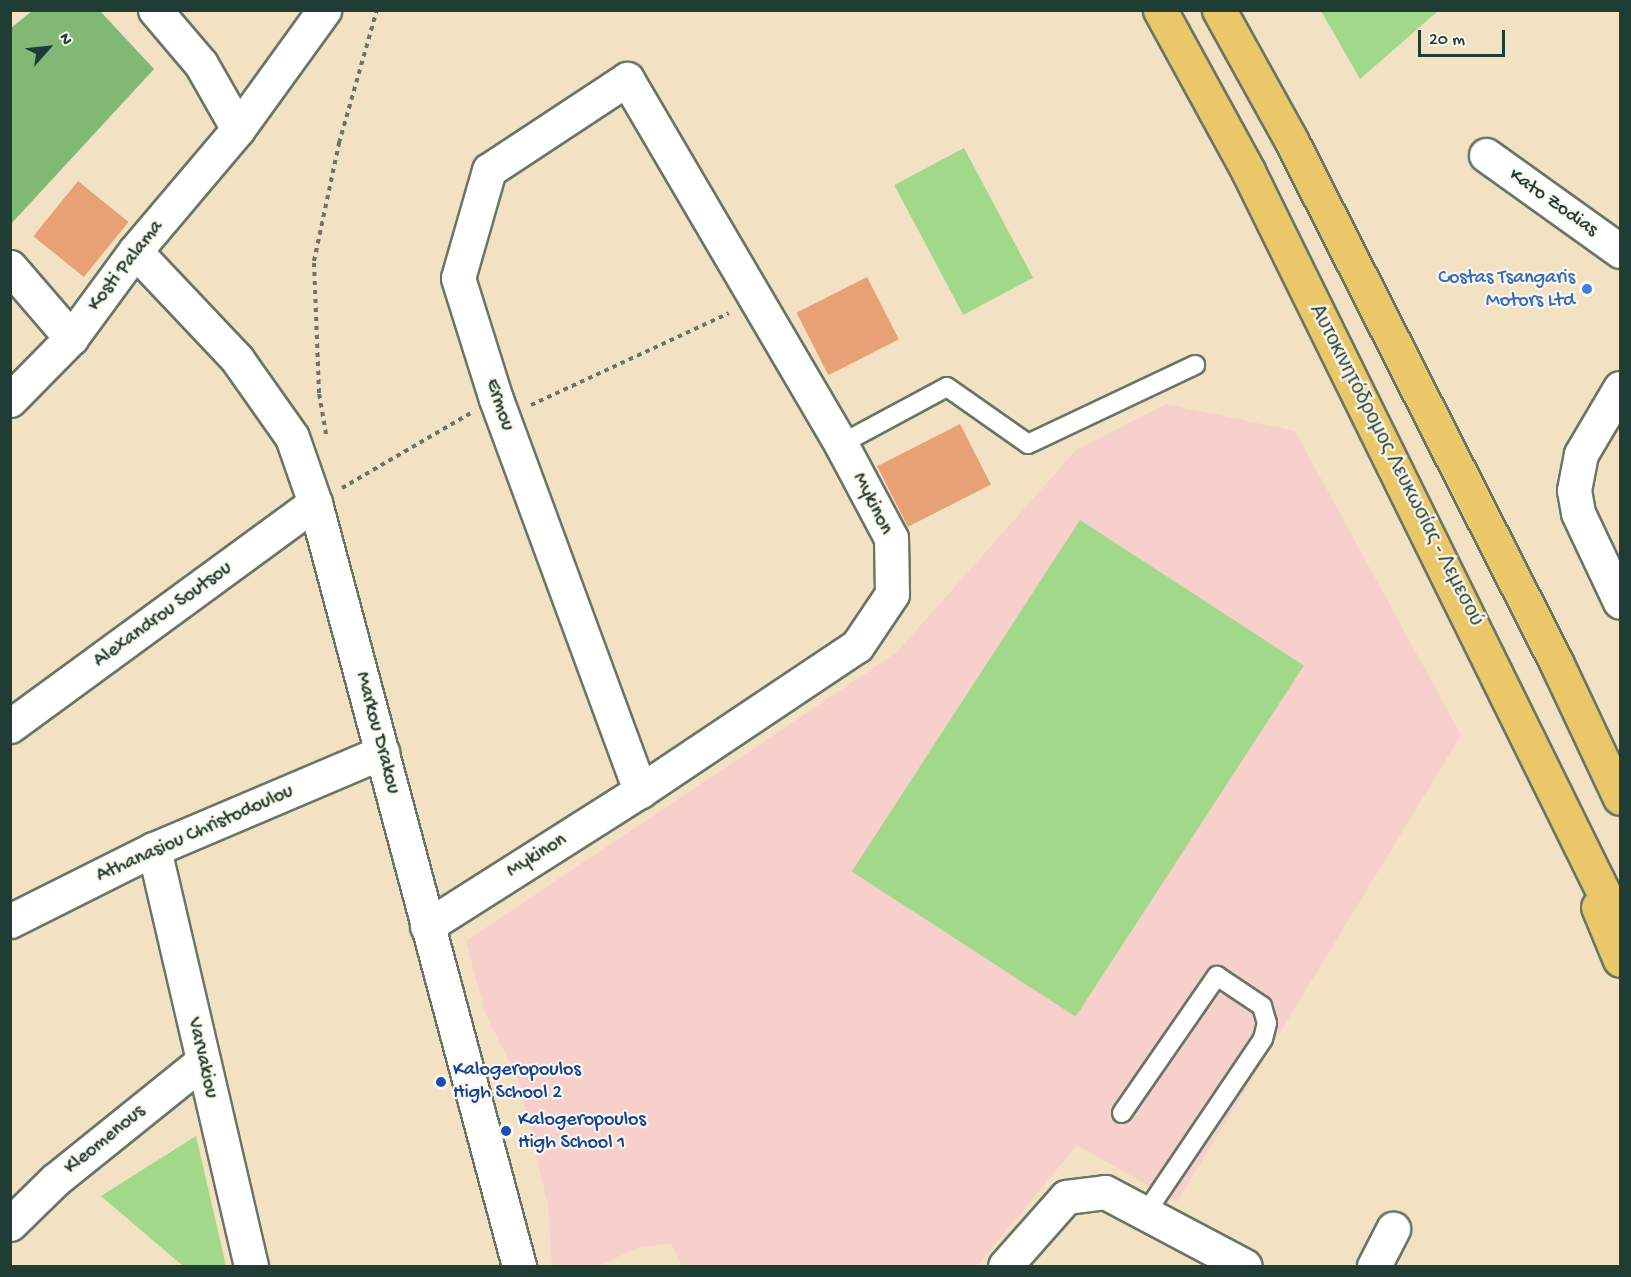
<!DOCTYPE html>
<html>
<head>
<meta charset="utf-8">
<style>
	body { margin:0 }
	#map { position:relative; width:1631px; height:1277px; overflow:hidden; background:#f3e1c4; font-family:"Gochi Hand",sans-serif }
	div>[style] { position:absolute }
	.built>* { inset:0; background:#f7d0cb }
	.green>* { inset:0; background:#a1d88a; transform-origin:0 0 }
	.forest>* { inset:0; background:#80b876 }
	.building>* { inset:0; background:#e7a175; transform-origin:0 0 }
	.path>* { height:4px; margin-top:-2px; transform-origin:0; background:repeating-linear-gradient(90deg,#697666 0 4.5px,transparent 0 9px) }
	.roads { filter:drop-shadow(2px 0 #697666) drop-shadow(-2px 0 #697666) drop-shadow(0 2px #697666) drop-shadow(0 -2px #697666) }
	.service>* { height:18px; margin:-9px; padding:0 9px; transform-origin:9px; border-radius:9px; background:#fff }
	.minor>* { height:33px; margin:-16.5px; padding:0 16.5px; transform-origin:16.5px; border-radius:16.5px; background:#fff }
	.tertiary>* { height:33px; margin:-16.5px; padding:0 16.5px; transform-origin:16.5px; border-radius:16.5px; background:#fff }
	.trunk>* { height:33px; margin:-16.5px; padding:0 16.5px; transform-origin:16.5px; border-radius:16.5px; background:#eac769 }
	.dots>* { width:16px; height:16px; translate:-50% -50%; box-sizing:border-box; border:3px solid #fbf7ec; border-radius:50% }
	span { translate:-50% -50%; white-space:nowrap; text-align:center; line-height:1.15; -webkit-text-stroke:4.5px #fbf7ec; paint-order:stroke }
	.street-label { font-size:20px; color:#1f3d34 }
	.shop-label { font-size:20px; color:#366cbe }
	.right { translate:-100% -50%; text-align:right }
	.transit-label { font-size:20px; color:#164399 }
	.left { translate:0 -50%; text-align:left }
	.frame { position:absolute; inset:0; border:12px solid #1f3d34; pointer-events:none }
	.north { position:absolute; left:18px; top:18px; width:60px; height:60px; -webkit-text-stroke:4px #fbf7ec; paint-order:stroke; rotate:63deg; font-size:16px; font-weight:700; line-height:24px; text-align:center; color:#1f3d34 }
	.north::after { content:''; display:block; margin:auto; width:21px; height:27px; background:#1f3d34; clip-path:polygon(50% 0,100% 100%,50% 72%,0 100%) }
	.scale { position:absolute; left:1418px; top:30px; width:87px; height:27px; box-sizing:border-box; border:3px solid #1f3d34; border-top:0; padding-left:8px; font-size:18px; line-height:21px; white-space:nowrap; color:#1f3d34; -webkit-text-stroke:4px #fbf7ec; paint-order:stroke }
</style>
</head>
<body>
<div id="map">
	<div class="built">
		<i style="clip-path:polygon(1166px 404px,1295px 431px,1461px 735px,1177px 1202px,1077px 1145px,977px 1266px,682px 1266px,671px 1243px,638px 1248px,597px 1266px,552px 1266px,548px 1206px,519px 1081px,485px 1013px,466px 941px,896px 653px,1076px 450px)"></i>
	</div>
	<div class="green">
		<i style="clip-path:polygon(1321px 11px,1438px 11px,1360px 79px)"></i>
		<i style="left:964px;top:148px;width:147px;height:79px;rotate:62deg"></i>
		<i style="left:1080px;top:520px;width:267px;height:419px;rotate:33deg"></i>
		<i style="clip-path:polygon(196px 1136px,226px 1266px,183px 1266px,101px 1196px)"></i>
	</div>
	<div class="forest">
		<i style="clip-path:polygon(32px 11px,100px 11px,154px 69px,11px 224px,11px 28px)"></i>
	</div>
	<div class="building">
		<i style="left:78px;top:181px;width:65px;height:71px;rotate:39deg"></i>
		<i style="left:867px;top:277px;width:70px;height:79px;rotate:63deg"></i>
		<i style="left:960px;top:424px;width:68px;height:93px;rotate:63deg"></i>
	</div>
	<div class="path">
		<i style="left:531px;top:405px;width:218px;rotate:-24.9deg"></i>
		<i style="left:326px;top:434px;width:42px;rotate:-99.7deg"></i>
		<i style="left:319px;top:393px;width:132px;rotate:-92.2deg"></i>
		<i style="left:314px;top:261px;width:121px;rotate:-78deg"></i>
		<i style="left:339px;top:143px;width:138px;rotate:-74.1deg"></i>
		<i style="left:342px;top:488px;width:149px;rotate:-30.2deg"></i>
	</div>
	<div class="roads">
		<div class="service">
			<i style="left:841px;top:444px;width:120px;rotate:-28.3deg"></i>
			<i style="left:947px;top:387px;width:99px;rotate:35.1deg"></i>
			<i style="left:1028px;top:444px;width:185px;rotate:-25.3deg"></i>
			<i style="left:1122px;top:1113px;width:167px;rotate:-55.3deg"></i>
			<i style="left:1217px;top:976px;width:54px;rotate:33.7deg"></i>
			<i style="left:1262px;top:1006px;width:18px;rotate:74deg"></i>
			<i style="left:1267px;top:1023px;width:16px;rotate:104deg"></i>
			<i style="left:1263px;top:1039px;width:211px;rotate:124deg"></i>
		</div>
		<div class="minor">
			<i style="left:238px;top:129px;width:147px;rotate:-54.1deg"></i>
			<i style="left:1486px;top:155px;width:165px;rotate:35.6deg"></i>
			<i style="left:10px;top:267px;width:94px;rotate:49.3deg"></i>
			<i style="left:1620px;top:388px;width:77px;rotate:120.6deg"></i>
			<i style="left:1581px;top:454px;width:37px;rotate:101deg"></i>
			<i style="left:1574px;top:490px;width:23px;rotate:80deg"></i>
			<i style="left:1578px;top:513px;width:98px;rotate:64.7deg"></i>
			<i style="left:10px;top:726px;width:378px;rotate:-36.2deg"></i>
			<i style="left:154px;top:849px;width:428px;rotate:76.9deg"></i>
			<i style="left:10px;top:921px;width:161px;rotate:-26.6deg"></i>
			<i style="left:154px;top:849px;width:248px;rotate:-23deg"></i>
			<i style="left:427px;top:926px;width:252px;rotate:-32.4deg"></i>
			<i style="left:640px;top:791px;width:261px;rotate:-33.8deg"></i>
			<i style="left:857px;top:646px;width:63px;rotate:-56.1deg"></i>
			<i style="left:892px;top:594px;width:56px;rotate:-91deg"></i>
			<i style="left:891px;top:538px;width:106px;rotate:-118deg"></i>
			<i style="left:841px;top:444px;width:423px;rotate:-120.4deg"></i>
			<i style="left:627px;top:79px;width:165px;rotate:146.6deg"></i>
			<i style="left:489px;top:170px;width:112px;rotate:106deg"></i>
			<i style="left:458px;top:278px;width:127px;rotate:72.6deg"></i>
			<i style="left:496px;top:399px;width:418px;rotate:69.8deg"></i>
			<i style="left:10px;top:1224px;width:63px;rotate:-44.4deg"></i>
			<i style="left:55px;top:1180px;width:190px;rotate:-38.8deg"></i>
			<i style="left:1005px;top:1266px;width:92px;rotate:-48.5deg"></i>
			<i style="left:1066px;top:1197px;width:39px;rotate:-7deg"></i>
			<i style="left:1105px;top:1192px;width:158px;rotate:27.9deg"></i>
			<i style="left:1374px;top:1266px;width:42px;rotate:-62.8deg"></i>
		</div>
		<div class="tertiary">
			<i style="left:135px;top:251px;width:149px;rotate:46.6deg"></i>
			<i style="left:237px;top:359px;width:95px;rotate:54.8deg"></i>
			<i style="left:292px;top:437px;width:70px;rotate:70.8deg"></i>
			<i style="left:315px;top:503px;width:790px;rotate:75.03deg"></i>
			<i style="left:10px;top:400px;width:87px;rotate:-45.5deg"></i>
			<i style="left:71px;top:338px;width:108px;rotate:-53.7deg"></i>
			<i style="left:135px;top:251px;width:160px;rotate:-49.8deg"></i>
			<i style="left:238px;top:129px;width:75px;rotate:-119.6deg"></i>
			<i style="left:201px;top:64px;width:71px;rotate:-130.4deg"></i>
		</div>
		<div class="trunk">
			<i style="left:1160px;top:10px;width:183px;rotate:61.3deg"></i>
			<i style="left:1248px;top:171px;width:842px;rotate:63.77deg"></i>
			<i style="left:1219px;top:10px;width:149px;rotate:61deg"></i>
			<i style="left:1291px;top:140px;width:585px;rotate:63.08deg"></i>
			<i style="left:1556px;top:662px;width:150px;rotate:64.8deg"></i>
			<i style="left:1598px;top:907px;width:57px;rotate:67.5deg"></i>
		</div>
	</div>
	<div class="dots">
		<i style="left:1587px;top:289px;background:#3f7fe0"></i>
		<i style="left:441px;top:1082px;background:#1a4fb4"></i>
		<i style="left:506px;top:1131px;background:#1a4fb4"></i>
	</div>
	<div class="street-label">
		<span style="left:1553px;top:203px;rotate:35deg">Kato Zodias</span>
		<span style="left:126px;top:266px;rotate:-52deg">Kosti Palama</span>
		<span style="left:499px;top:405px;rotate:71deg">Ermou</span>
		<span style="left:1395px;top:466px;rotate:63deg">Αυτοκινητόδρομος Λευκωσίας - Λεμεσού</span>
		<span style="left:872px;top:504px;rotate:63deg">Mykinon</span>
		<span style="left:163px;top:615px;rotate:-36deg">Alexandrou Soutsou</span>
		<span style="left:377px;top:733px;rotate:75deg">Markou Drakou</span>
		<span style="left:195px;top:834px;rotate:-24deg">Athanasiou Christodoulou</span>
		<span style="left:537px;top:856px;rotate:-32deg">Mykinon</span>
		<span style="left:202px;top:1058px;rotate:77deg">Varvakiou</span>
		<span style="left:105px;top:1140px;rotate:-39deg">Kleomenous</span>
	</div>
	<div class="shop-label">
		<span class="right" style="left:1575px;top:290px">Costas Tsangaris<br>Motors Ltd</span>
	</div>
	<div class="transit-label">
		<span class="left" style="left:453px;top:1082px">Kalogeropoulos<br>High School 2</span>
		<span class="left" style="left:518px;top:1132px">Kalogeropoulos<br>High School 1</span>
	</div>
	<div class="frame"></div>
	<div class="north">N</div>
	<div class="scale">20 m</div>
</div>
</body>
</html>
